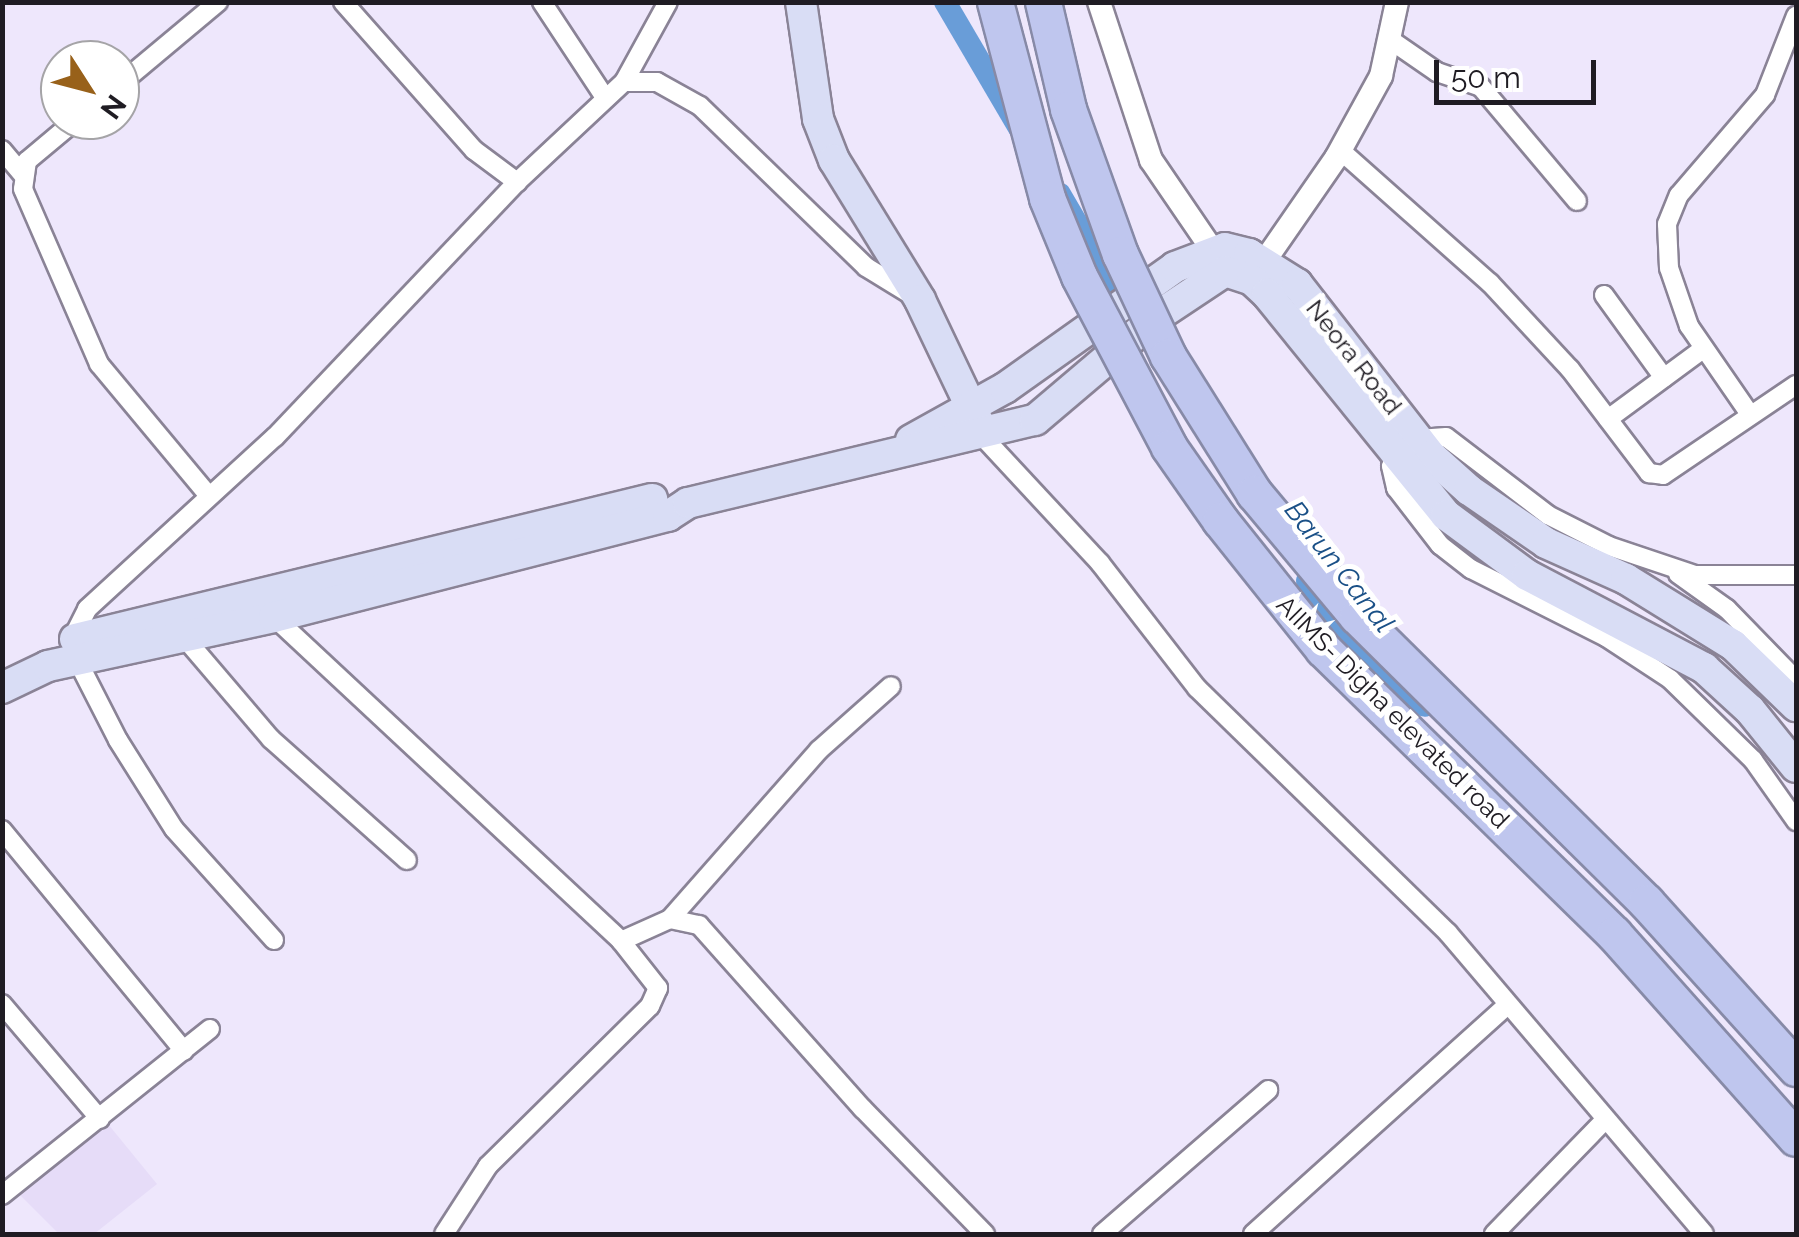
<!DOCTYPE html>
<html>
<head>
<meta charset="utf-8">
<style>
	body { margin:0 }
	#map { position:relative; width:1799px; height:1237px; overflow:hidden; background:#eee7fc; font-family:Raleway,sans-serif }
	div>[style] { position:absolute }
	.built>* { inset:0; background:#e6dcf8 }
	.canal>* { height:22px; margin:-11px; padding:0 11px; transform-origin:11px; border-radius:11px; background:#699dd8 }
	.roads { filter:drop-shadow(2px 0 #8a8396) drop-shadow(-2px 0 #8a8396) drop-shadow(0 2px #8a8396) drop-shadow(0 -2px #8a8396) }
	.minor>* { height:18px; margin:-9px; padding:0 9px; transform-origin:9px; border-radius:9px; background:#fff }
	.tertiary>* { height:22px; margin:-11px; padding:0 11px; transform-origin:11px; border-radius:11px; background:#fff }
	.primary>* { height:30px; margin:-15px; padding:0 15px; transform-origin:15px; border-radius:15px; background:#d9ddf5 }
	.bridges { filter:drop-shadow(2px 0 #878aa7) drop-shadow(-2px 0 #878aa7) drop-shadow(0 2px #878aa7) drop-shadow(0 -2px #878aa7) }
	.motorway-bridge>* { height:35px; margin:-17.5px; padding:0 17.5px; transform-origin:17.5px; border-radius:17.5px; background:#bfc6ee }
	span { translate:-50% -50%; white-space:nowrap; text-align:center; line-height:1.15; -webkit-text-stroke:10px #fff; paint-order:stroke }
	.street-label { font-size:25px; color:#1f1c23 }
	.water-label { font-size:28px; color:#1a5087; font-style:italic }
	.frame { position:absolute; inset:0; border:5px solid #1f1c23; pointer-events:none }
	.north { position:absolute; left:40px; top:40px; width:100px; height:100px; box-sizing:border-box; background:#fff; border:2px solid #a5a4a7; border-radius:50%; rotate:126deg; font-size:28px; font-weight:700; line-height:40px; text-align:center; color:#1f1c23 }
	.north::after { content:''; display:block; margin:auto; width:35px; height:45px; background:#98611a; clip-path:polygon(50% 0,100% 100%,50% 72%,0 100%) }
	.scale { position:absolute; left:1434px; top:60px; width:162px; height:45px; box-sizing:border-box; border:5px solid #1f1c23; border-top:0; padding-left:12px; font-size:30px; line-height:35px; white-space:nowrap; color:#1f1c23; -webkit-text-stroke:8px #fff; paint-order:stroke }
</style>
</head>
<body>
<div id="map">
	<div class="built">
		<i style="clip-path:polygon(99px 1113px,157px 1184px,94px 1234px,59px 1234px,7px 1182px)"></i>
	</div>
	<div class="canal">
		<i style="left:945px;top:2px;width:146px;rotate:59.6deg"></i>
		<i style="left:1060px;top:194px;width:143px;rotate:59.7deg"></i>
		<i style="left:1307px;top:581px;width:64px;rotate:53.8deg"></i>
		<i style="left:1345px;top:633px;width:108px;rotate:42.4deg"></i>
	</div>
	<div class="roads">
		<div class="minor">
			<i style="left:343px;top:2px;width:198px;rotate:48.5deg"></i>
			<i style="left:474px;top:150px;width:54px;rotate:36.7deg"></i>
			<i style="left:542px;top:2px;width:113px;rotate:56.6deg"></i>
			<i style="left:1392px;top:41px;width:55px;rotate:34.6deg"></i>
			<i style="left:1437px;top:72px;width:46px;rotate:18.8deg"></i>
			<i style="left:1481px;top:87px;width:149px;rotate:49.9deg"></i>
			<i style="left:624px;top:82px;width:91px;rotate:-61.2deg"></i>
			<i style="left:120px;top:84px;width:128px;rotate:-39.9deg"></i>
			<i style="left:76px;top:120px;width:64px;rotate:140.1deg"></i>
			<i style="left:27px;top:161px;width:28px;rotate:98deg"></i>
			<i style="left:23px;top:189px;width:191px;rotate:66.5deg"></i>
			<i style="left:99px;top:364px;width:172px;rotate:50.2deg"></i>
			<i style="left:2px;top:150px;width:31px;rotate:50deg"></i>
			<i style="left:1340px;top:150px;width:200px;rotate:41.6deg"></i>
			<i style="left:1490px;top:283px;width:117px;rotate:47.1deg"></i>
			<i style="left:1570px;top:369px;width:131px;rotate:52.8deg"></i>
			<i style="left:1649px;top:473px;width:14px;rotate:8deg"></i>
			<i style="left:1663px;top:475px;width:161px;rotate:-34.1deg"></i>
			<i style="left:1604px;top:295px;width:102px;rotate:54.1deg"></i>
			<i style="left:1749px;top:413px;width:106px;rotate:-124.6deg"></i>
			<i style="left:1689px;top:326px;width:61px;rotate:-109deg"></i>
			<i style="left:1669px;top:268px;width:44px;rotate:-92.6deg"></i>
			<i style="left:1667px;top:224px;width:31px;rotate:-68deg"></i>
			<i style="left:1679px;top:195px;width:132px;rotate:-49.3deg"></i>
			<i style="left:1765px;top:95px;width:85px;rotate:-68.6deg"></i>
			<i style="left:1608px;top:419px;width:118px;rotate:-36.4deg"></i>
			<i style="left:983px;top:437px;width:172px;rotate:47.1deg"></i>
			<i style="left:1100px;top:563px;width:158px;rotate:52.2deg"></i>
			<i style="left:1197px;top:688px;width:351px;rotate:44.3deg"></i>
			<i style="left:1448px;top:933px;width:395px;rotate:49.6deg"></i>
			<i style="left:1678px;top:574px;width:60px;rotate:35.5deg"></i>
			<i style="left:1727px;top:609px;width:99px;rotate:45.8deg"></i>
			<i style="left:1796px;top:575px;width:101px;rotate:180deg"></i>
			<i style="left:1695px;top:575px;width:91px;rotate:-161.4deg"></i>
			<i style="left:1609px;top:546px;width:68px;rotate:-153.1deg"></i>
			<i style="left:1548px;top:515px;width:128px;rotate:-142.6deg"></i>
			<i style="left:1446px;top:437px;width:28px;rotate:176deg"></i>
			<i style="left:1418px;top:439px;width:38px;rotate:135deg"></i>
			<i style="left:1391px;top:466px;width:23px;rotate:77deg"></i>
			<i style="left:1396px;top:488px;width:72px;rotate:52.3deg"></i>
			<i style="left:1440px;top:545px;width:39px;rotate:38deg"></i>
			<i style="left:1471px;top:569px;width:151px;rotate:26.7deg"></i>
			<i style="left:1606px;top:637px;width:77px;rotate:33.3deg"></i>
			<i style="left:1670px;top:679px;width:116px;rotate:44.3deg"></i>
			<i style="left:1753px;top:760px;width:75px;rotate:54.8deg"></i>
			<i style="left:274px;top:617px;width:475px;rotate:43deg"></i>
			<i style="left:621px;top:941px;width:60px;rotate:51.8deg"></i>
			<i style="left:658px;top:988px;width:20px;rotate:114deg"></i>
			<i style="left:650px;top:1006px;width:228px;rotate:135.4deg"></i>
			<i style="left:488px;top:1166px;width:81px;rotate:122.9deg"></i>
			<i style="left:183px;top:636px;width:135px;rotate:49.5deg"></i>
			<i style="left:271px;top:739px;width:182px;rotate:41.7deg"></i>
			<i style="left:2px;top:830px;width:286px;rotate:50.5deg"></i>
			<i style="left:670px;top:919px;width:225px;rotate:-48.6deg"></i>
			<i style="left:819px;top:750px;width:96px;rotate:-41.6deg"></i>
			<i style="left:274px;top:940px;width:149px;rotate:-132deg"></i>
			<i style="left:174px;top:829px;width:105px;rotate:-122.2deg"></i>
			<i style="left:118px;top:740px;width:92px;rotate:-117.1deg"></i>
			<i style="left:76px;top:658px;width:19px;rotate:-102deg"></i>
			<i style="left:72px;top:639px;width:34px;rotate:-63deg"></i>
			<i style="left:87px;top:609px;width:255px;rotate:-42.5deg"></i>
			<i style="left:275px;top:437px;width:352px;rotate:-46.5deg"></i>
			<i style="left:517px;top:182px;width:146px;rotate:-43.1deg"></i>
			<i style="left:624px;top:82px;width:33px"></i>
			<i style="left:657px;top:82px;width:49px;rotate:29.2deg"></i>
			<i style="left:700px;top:106px;width:231px;rotate:44.1deg"></i>
			<i style="left:866px;top:267px;width:57px;rotate:31.5deg"></i>
			<i style="left:621px;top:941px;width:54px;rotate:-24.2deg"></i>
			<i style="left:670px;top:919px;width:30px;rotate:12deg"></i>
			<i style="left:699px;top:925px;width:246px;rotate:48.3deg"></i>
			<i style="left:863px;top:1109px;width:175px;rotate:45.7deg"></i>
			<i style="left:2px;top:1004px;width:151px;rotate:49.6deg"></i>
			<i style="left:2px;top:1195px;width:266px;rotate:-38.6deg"></i>
			<i style="left:1102px;top:1234px;width:220px;rotate:-40.9deg"></i>
			<i style="left:1253px;top:1234px;width:343px;rotate:-42deg"></i>
			<i style="left:1494px;top:1234px;width:159px;rotate:-45.8deg"></i>
		</div>
		<div class="tertiary">
			<i style="left:1099px;top:2px;width:166px;rotate:71.8deg"></i>
			<i style="left:1151px;top:160px;width:110px;rotate:55.7deg"></i>
			<i style="left:1257px;top:272px;width:139px;rotate:-55.3deg"></i>
			<i style="left:1336px;top:158px;width:94px;rotate:-61.2deg"></i>
			<i style="left:1381px;top:76px;width:76px;rotate:-77.8deg"></i>
		</div>
		<div class="primary">
			<i style="left:801px;top:2px;width:118px;rotate:81.7deg"></i>
			<i style="left:818px;top:119px;width:44px;rotate:68.7deg"></i>
			<i style="left:834px;top:160px;width:164px;rotate:58.4deg"></i>
			<i style="left:920px;top:300px;width:140px;rotate:64.5deg"></i>
			<i style="left:911px;top:440px;width:107px;rotate:-29deg"></i>
			<i style="left:1005px;top:388px;width:209px;rotate:-35.4deg"></i>
			<i style="left:1175px;top:267px;width:53px;rotate:-20.8deg"></i>
			<i style="left:1225px;top:248px;width:25px;rotate:14deg"></i>
			<i style="left:1249px;top:254px;width:57px;rotate:32deg"></i>
			<i style="left:1297px;top:284px;width:218px;rotate:52.1deg"></i>
			<i style="left:1431px;top:456px;width:51px;rotate:41.8deg"></i>
			<i style="left:1469px;top:490px;width:93px;rotate:34.5deg"></i>
			<i style="left:1546px;top:543px;width:88px;rotate:24.2deg"></i>
			<i style="left:1626px;top:579px;width:126px;rotate:31.7deg"></i>
			<i style="left:1733px;top:645px;width:88px;rotate:44.1deg"></i>
			<i style="left:75px;top:639px;width:594px;rotate:-13.64deg"></i>
			<i style="left:2px;top:688px;width:51px;rotate:-25.6deg"></i>
			<i style="left:48px;top:666px;width:231px;rotate:-12.2deg"></i>
			<i style="left:274px;top:617px;width:407px;rotate:-14.4deg"></i>
			<i style="left:668px;top:516px;width:24px;rotate:-33deg"></i>
			<i style="left:688px;top:503px;width:357px;rotate:-13.5deg"></i>
			<i style="left:1035px;top:420px;width:162px;rotate:-40.3deg"></i>
			<i style="left:1159px;top:315px;width:79px;rotate:-33.7deg"></i>
			<i style="left:1225px;top:271px;width:28px;rotate:18deg"></i>
			<i style="left:1252px;top:280px;width:21px;rotate:43deg"></i>
			<i style="left:1267px;top:294px;width:284px;rotate:51deg"></i>
			<i style="left:1446px;top:515px;width:101px;rotate:36.5deg"></i>
			<i style="left:1527px;top:575px;width:200px;rotate:27.7deg"></i>
			<i style="left:1704px;top:668px;width:62px;rotate:42.4deg"></i>
			<i style="left:1750px;top:710px;width:73px;rotate:51.1deg"></i>
		</div>
	</div>
	<div class="bridges">
		<div class="motorway-bridge">
			<i style="left:995px;top:2px;width:203px;rotate:75.1deg"></i>
			<i style="left:1047px;top:198px;width:84px;rotate:67.7deg"></i>
			<i style="left:1079px;top:276px;width:193px;rotate:62.2deg"></i>
			<i style="left:1169px;top:447px;width:89px;rotate:55.1deg"></i>
			<i style="left:1220px;top:520px;width:165px;rotate:51.4deg"></i>
			<i style="left:1323px;top:649px;width:407px;rotate:44.4deg"></i>
			<i style="left:1614px;top:934px;width:273px;rotate:48.3deg"></i>
			<i style="left:1043px;top:2px;width:110px;rotate:76.8deg"></i>
			<i style="left:1068px;top:109px;width:154px;rotate:70.3deg"></i>
			<i style="left:1120px;top:254px;width:113px;rotate:64.8deg"></i>
			<i style="left:1168px;top:356px;width:162px;rotate:57.9deg"></i>
			<i style="left:1254px;top:493px;width:160px;rotate:50.1deg"></i>
			<i style="left:1357px;top:616px;width:407px;rotate:44.7deg"></i>
			<i style="left:1646px;top:902px;width:224px;rotate:47.9deg"></i>
		</div>
	</div>
	<div class="street-label">
		<span style="left:1354px;top:357px;rotate:52deg">Neora Road</span>
		<span style="left:1393px;top:712px;rotate:45deg">AIIMS- Digha elevated road</span>
	</div>
	<div class="water-label">
		<span style="left:1339px;top:567px;rotate:52deg">Barun Canal</span>
	</div>
	<div class="frame"></div>
	<div class="north">N</div>
	<div class="scale">50 m</div>
</div>
</body>
</html>
